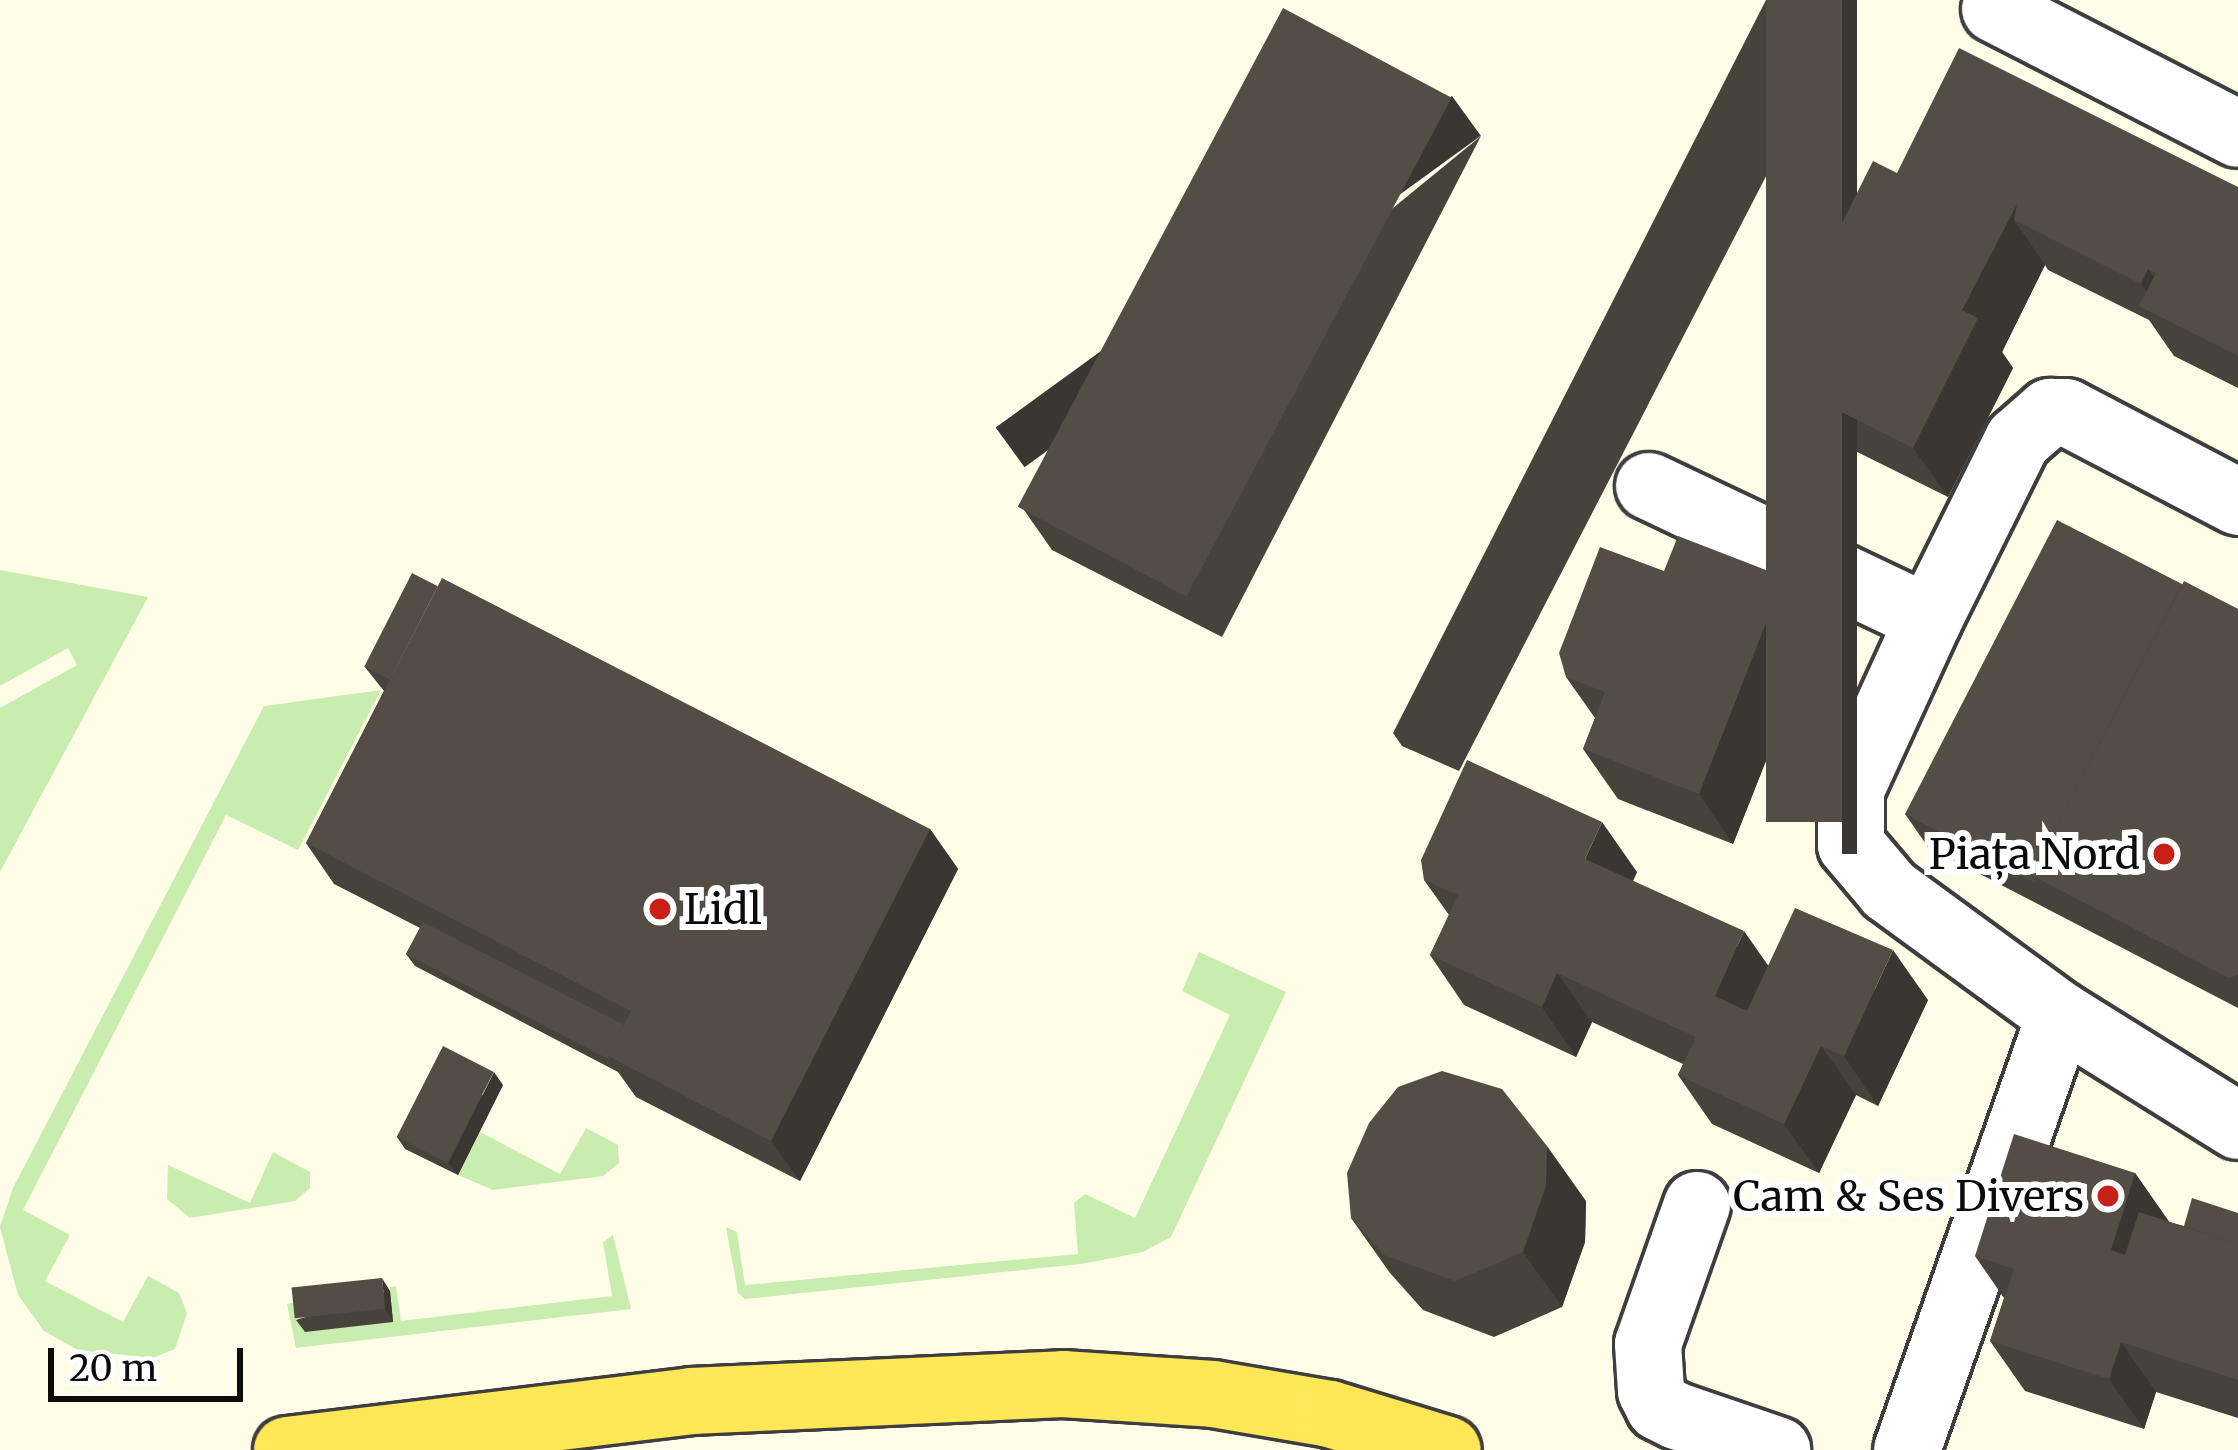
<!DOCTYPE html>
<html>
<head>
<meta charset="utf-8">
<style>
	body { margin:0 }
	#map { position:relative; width:2238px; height:1450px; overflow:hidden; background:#fffde8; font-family:Merriweather,serif }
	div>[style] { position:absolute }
	.green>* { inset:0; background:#c9ecaf }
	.roads { filter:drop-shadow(3px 0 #3e3e3e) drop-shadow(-3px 0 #3e3e3e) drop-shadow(0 3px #3e3e3e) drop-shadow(0 -3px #3e3e3e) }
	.minor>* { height:66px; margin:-33px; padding:0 33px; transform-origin:33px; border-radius:33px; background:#fff }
	.major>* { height:66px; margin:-33px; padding:0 33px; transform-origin:33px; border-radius:33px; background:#ffe758 }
	.wall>* { inset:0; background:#48423c }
	.shaded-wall>* { inset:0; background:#3b3631; transform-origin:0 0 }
	.building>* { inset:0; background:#544d46; transform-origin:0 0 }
	.dots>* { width:33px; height:33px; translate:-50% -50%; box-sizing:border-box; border:6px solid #fff; border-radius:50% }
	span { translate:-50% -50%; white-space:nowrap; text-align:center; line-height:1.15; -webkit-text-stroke:12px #fff; paint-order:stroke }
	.poi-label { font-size:42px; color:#0b0b0b }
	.right { translate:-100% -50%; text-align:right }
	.left { translate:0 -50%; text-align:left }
	.scale { position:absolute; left:48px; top:1348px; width:195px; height:54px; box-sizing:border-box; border:6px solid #0b0b0b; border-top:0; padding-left:15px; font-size:36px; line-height:42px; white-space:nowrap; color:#0b0b0b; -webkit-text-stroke:9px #fff; paint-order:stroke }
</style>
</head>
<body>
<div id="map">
	<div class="green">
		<i style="clip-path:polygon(0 570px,148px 597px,0 872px,0 708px,77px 665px,68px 648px,0 686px)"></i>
		<i style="clip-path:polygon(381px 690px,298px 850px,226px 815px,23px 1210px,70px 1235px,45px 1281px,123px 1322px,148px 1276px,179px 1293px,187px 1313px,175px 1349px,152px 1358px,78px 1350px,44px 1331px,18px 1295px,0 1227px,13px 1188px,264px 706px)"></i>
		<i style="clip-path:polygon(1199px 952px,1286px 992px,1171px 1237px,1143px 1252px,1081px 1264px,745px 1299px,738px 1293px,726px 1227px,737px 1232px,745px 1285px,1078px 1254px,1074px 1203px,1085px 1194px,1135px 1218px,1230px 1015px,1182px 991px)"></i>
		<i style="clip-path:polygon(586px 1128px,618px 1145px,619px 1163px,603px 1176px,493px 1190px,458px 1175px,480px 1132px,560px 1174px)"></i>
		<i style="clip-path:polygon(273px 1152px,310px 1172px,310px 1188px,295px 1201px,190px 1218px,167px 1199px,168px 1165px,250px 1203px)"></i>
		<i style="clip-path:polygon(613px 1235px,631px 1309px,296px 1348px,287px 1304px,301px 1301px,393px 1322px,390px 1287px,396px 1286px,401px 1321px,612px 1296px,603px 1242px)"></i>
	</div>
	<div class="roads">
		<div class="minor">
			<i style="left:1995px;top:9px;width:273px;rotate:27.2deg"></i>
			<i style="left:1649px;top:486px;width:310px;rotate:25.4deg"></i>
			<i style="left:1929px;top:619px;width:187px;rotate:114.6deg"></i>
			<i style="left:1851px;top:789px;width:56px;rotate:90deg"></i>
			<i style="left:1851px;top:845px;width:59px;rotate:49.8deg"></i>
			<i style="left:1889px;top:890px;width:212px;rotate:36.2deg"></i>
			<i style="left:2060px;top:1015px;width:210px;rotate:31.9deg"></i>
			<i style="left:1929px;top:619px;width:200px;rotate:-63.6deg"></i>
			<i style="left:2018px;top:440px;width:43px;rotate:-41.2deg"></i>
			<i style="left:2050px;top:412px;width:16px"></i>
			<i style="left:2066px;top:412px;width:194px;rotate:27.6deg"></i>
			<i style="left:1697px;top:1205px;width:147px;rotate:109.4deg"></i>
			<i style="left:1648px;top:1344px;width:47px;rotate:86.3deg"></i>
			<i style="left:1651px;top:1391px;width:18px;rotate:63deg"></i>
			<i style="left:1659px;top:1407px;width:20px;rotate:27deg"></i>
			<i style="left:1677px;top:1416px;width:106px;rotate:18.8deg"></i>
			<i style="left:1907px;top:1450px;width:461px;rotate:-70.6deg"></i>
		</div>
		<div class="major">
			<i style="left:287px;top:1450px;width:407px;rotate:-6.9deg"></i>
			<i style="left:691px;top:1401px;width:372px;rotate:-2.6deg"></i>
			<i style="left:1063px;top:1384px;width:150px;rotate:3.8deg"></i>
			<i style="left:1213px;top:1394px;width:119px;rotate:9.7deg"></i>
			<i style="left:1330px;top:1414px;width:123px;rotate:17deg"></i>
		</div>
	</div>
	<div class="wall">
		<i style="clip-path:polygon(1766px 0,1857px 0,1459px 771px,1402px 746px,1393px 733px)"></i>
		<i style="clip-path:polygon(1481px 136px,1222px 637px,1052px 550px,1024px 510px)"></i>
		<i style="clip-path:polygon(1897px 173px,2238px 187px,2238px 388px,2174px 356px,2149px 320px,2048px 270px,2045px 265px,2002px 352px,2013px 368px,1948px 497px,1835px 441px,1800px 391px,1822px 348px,1797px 313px)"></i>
		<i style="clip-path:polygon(1664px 571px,1784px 577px,1819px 627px,1733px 844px,1618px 799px,1583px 749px,1595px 718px,1566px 677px)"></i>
		<i style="clip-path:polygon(2182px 584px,2238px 609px,2238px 1008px,1928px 847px,1905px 814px)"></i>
		<i style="clip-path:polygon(364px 666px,930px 829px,958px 869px,800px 1181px,636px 1097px,618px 1072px,415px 966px,406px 954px,420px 928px,334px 884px,306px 843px,384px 691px)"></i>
		<i style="clip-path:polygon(1637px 872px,1633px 881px,1768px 966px,1928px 1000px,1878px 1106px,1856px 1095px,1819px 1173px,1712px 1124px,1678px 1075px,1683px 1064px,1592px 1022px,1576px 1057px,1464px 1005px,1430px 955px,1449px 915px,1424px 880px)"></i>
		<i style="clip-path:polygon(503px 1085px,458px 1175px,405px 1149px,397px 1137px)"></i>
		<i style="clip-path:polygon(2135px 1173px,2169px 1222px,2184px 1226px,2238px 1213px,2238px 1418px,2156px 1392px,2144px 1429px,2025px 1391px,1990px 1341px,2004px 1298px,1975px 1256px)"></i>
		<i style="clip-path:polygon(1586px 1201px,1585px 1242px,1562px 1307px,1494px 1337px,1423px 1310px,1390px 1273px,1351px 1218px)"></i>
		<i style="clip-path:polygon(390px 1291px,393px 1322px,305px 1332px,296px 1320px)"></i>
	</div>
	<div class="shaded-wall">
		<i style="left:1842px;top:0;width:15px;height:854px"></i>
		<i style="left:1452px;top:96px;width:49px;height:564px;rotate:54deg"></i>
		<i style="clip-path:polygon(2017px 204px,2014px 220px,2045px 265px,2002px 352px,2013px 368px,1948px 497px,1913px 448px,1962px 310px)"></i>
		<i style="clip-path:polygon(2148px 269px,2183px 319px,2166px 320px,2141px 284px)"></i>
		<i style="clip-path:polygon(1784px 577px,1819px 627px,1733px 844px,1699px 794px)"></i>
		<i style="clip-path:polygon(1602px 822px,1637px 872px,1620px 909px,1585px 859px)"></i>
		<i style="clip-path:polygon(930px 829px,958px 869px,800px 1181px,771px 1141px)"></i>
		<i style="clip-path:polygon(1744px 931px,1779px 981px,1749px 1046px,1715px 996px)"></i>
		<i style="clip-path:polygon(1893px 950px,1928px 1000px,1878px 1106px,1844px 1056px)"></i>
		<i style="clip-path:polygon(1557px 973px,1592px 1022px,1576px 1057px,1542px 1007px)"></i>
		<i style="clip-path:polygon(1821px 1046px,1856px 1095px,1819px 1173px,1784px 1124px)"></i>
		<i style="clip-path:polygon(494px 1072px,503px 1085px,458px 1175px,449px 1163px)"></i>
		<i style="clip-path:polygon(1547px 1146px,1586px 1201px,1585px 1242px,1562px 1307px,1523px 1252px)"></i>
		<i style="clip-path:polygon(2135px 1173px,2170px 1223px,2146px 1299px,2111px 1250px)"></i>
		<i style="clip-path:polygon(382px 1278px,390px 1291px,393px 1322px,385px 1309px)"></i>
		<i style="clip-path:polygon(2121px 1342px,2156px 1392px,2144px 1429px,2109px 1379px)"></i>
	</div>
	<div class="building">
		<i style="left:1766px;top:0;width:76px;height:822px"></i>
		<i style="left:1283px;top:8px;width:191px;height:565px;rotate:28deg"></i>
		<i style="clip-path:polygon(1959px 48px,2238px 187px,2238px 356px,2139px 306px,2156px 273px,2148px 269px,2141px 284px,2014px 220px,2017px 204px,1962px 310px,1978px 318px,1913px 448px,1800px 391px,1831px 330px,1797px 313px,1873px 161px,1897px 173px)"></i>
		<i style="clip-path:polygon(2057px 520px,2182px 584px,2031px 875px,2036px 883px,1905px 814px)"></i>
		<i style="clip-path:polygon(1678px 536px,1784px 577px,1699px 794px,1583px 749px,1605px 692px,1566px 677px,1559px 653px,1600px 547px,1664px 571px)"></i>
		<i style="left:412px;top:573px;width:29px;height:105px;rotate:27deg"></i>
		<i style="clip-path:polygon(442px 578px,930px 829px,771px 1141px,608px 1056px,631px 1011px,306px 843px)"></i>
		<i style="clip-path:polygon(2184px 581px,2238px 609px,2238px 975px,2229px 978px,2031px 875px)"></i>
		<i style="clip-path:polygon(1467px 760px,1602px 822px,1585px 859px,1744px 931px,1715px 996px,1747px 1011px,1795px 908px,1893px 950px,1844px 1056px,1821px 1046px,1784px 1124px,1678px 1075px,1696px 1037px,1557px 973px,1542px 1007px,1430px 955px,1458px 895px,1424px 880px,1421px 860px)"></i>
		<i style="clip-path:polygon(423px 922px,624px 1025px,608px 1056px,610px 1060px,406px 954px)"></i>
		<i style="left:443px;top:1046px;width:57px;height:102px;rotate:27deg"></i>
		<i style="clip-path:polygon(1442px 1071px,1502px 1089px,1547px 1146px,1546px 1186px,1523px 1252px,1455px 1281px,1384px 1255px,1351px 1218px,1347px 1173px,1369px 1123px,1398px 1087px)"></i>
		<i style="clip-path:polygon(2014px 1134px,2135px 1173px,2111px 1250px,2125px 1255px,2139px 1212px,2238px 1244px,2238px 1380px,2121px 1342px,2109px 1379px,1990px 1341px,2014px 1269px,1975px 1256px)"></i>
		<i style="clip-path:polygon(2192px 1198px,2238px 1213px,2238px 1244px,2184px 1226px)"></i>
		<i style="left:382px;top:1278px;width:31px;height:91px;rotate:84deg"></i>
	</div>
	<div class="dots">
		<i style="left:2164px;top:854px;background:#c62017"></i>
		<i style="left:660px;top:909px;background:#c62017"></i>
		<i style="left:2108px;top:1196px;background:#c62017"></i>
	</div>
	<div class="poi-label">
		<span class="right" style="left:2140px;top:854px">Piața Nord</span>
		<span class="left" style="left:684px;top:909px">Lidl</span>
		<span class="right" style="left:2084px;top:1196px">Cam &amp; Ses Divers</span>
	</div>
	<div class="scale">20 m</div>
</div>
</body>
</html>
